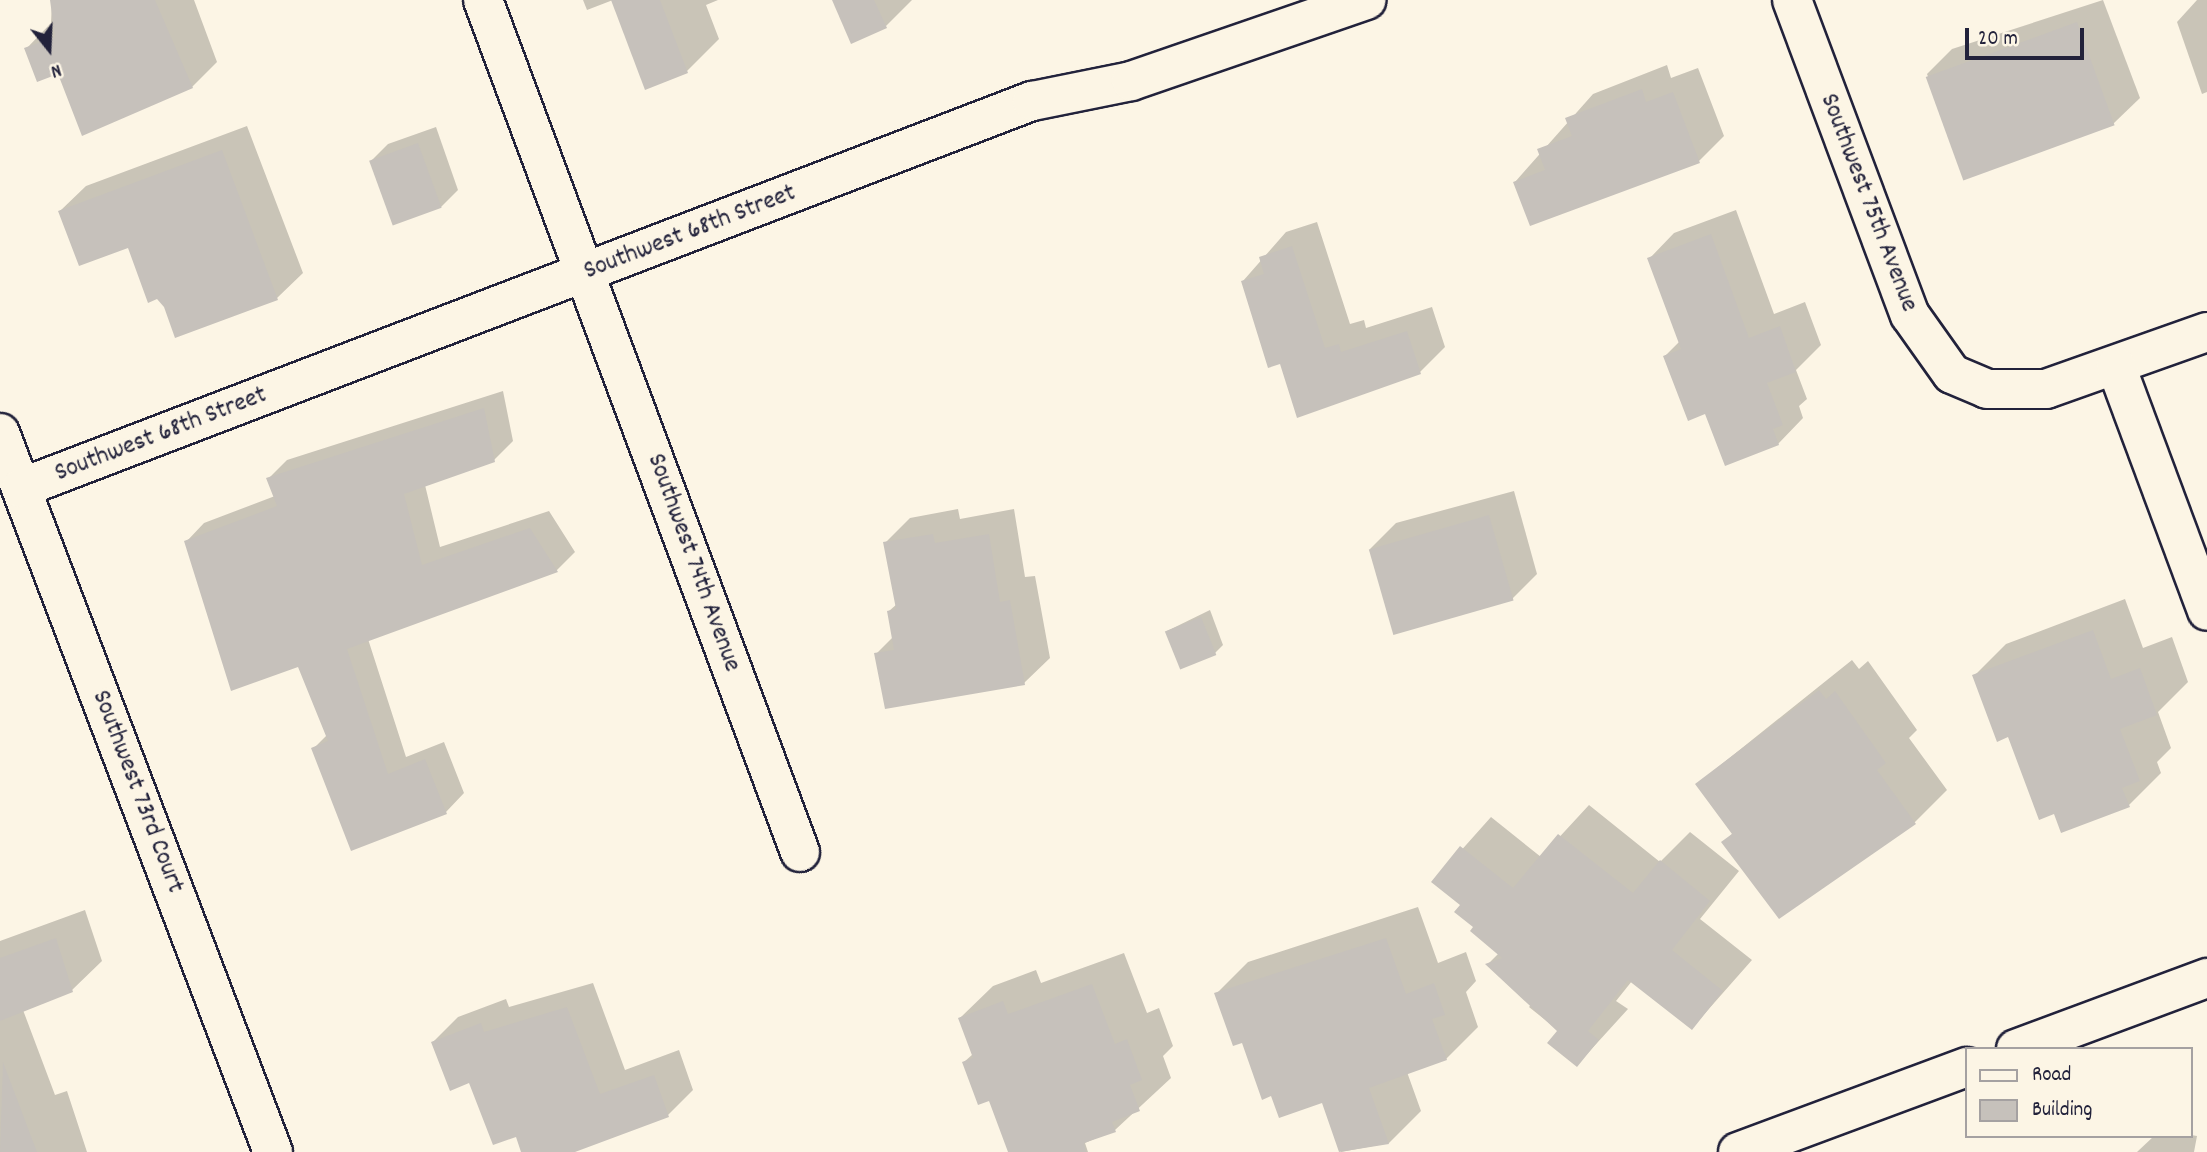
<!DOCTYPE html>
<html>
<head>
<meta charset="utf-8">
<style>
	body { margin:0 }
	#map { position:relative; width:2207px; height:1152px; overflow:hidden; background:#fcf5e5; font-family:Dekko,sans-serif }
	div>[style] { position:absolute }
	.shadow>* { inset:0; background:#0003 }
	.building>* { inset:0; background:#c6c1bb; transform-origin:0 0 }
	.roads { filter:drop-shadow(2px 0 #22223b) drop-shadow(-2px 0 #22223b) drop-shadow(0 2px #22223b) drop-shadow(0 -2px #22223b) }
	.minor>* { height:38px; margin:-19px; padding:0 19px; transform-origin:19px; border-radius:19px; background:#fcf5e5 }
	span { translate:-50% -50%; white-space:nowrap; text-align:center; line-height:1.15; -webkit-text-stroke:6px #fcf5e5; paint-order:stroke }
	.street-label { font-size:26px; color:#22223b }
	.legend { position:absolute; left:1965px; top:1047px; width:228px; height:91px; box-sizing:border-box; background:#fcf5e5; border:2px solid #a5a1a1; margin:0; padding:9px 12px; list-style:none; font-size:21px; color:#22223b }
	.legend li { display:flex; align-items:center; gap:14px; height:35px }
	.legend b { width:35px; border:2px solid #a5a1a1 }
	.north { position:absolute; left:14px; top:14px; width:70px; height:70px; -webkit-text-stroke:5px #fcf5e5; paint-order:stroke; rotate:162deg; font-size:19px; font-weight:700; line-height:28px; text-align:center; color:#22223b }
	.north::after { content:''; display:block; margin:auto; width:24px; height:32px; background:#22223b; clip-path:polygon(50% 0,100% 100%,50% 72%,0 100%) }
	.scale { position:absolute; left:1965px; top:28px; width:119px; height:32px; box-sizing:border-box; border:4px solid #22223b; border-top:0; padding-left:9px; font-size:21px; line-height:24px; white-space:nowrap; color:#22223b; -webkit-text-stroke:5px #fcf5e5; paint-order:stroke }
</style>
</head>
<body>
<div id="map">
	<div class="shadow">
		<i style="clip-path:polygon(52px 0,194px 0,217px 62px,192px 87px,59px 71px,26px 49px,51px 23px)"></i>
		<i style="clip-path:polygon(583px 0,718px 0,706px 5px,719px 39px,687px 71px,613px 0,587px 10px)"></i>
		<i style="clip-path:polygon(834px 0,912px 0,886px 26px)"></i>
		<i style="clip-path:polygon(2103px 0,2140px 98px,2114px 123px,1966px 178px,1927px 74px,1952px 49px)"></i>
		<i style="clip-path:polygon(2207px 0,2207px 92px,2202px 94px,2177px 22px,2197px 0)"></i>
		<i style="clip-path:polygon(1667px 65px,1671px 78px,1698px 68px,1724px 136px,1699px 161px,1515px 182px,1593px 94px)"></i>
		<i style="clip-path:polygon(247px 126px,303px 273px,277px 298px,166px 306px,129px 246px,60px 211px,86px 186px)"></i>
		<i style="clip-path:polygon(436px 127px,458px 190px,441px 207px,371px 161px,388px 144px)"></i>
		<i style="clip-path:polygon(1736px 210px,1774px 314px,1805px 302px,1821px 345px,1796px 370px,1807px 399px,1799px 406px,1803px 418px,1778px 444px,1706px 412px,1665px 356px,1680px 341px,1649px 259px,1674px 233px)"></i>
		<i style="clip-path:polygon(1317px 222px,1350px 324px,1364px 320px,1366px 328px,1432px 307px,1445px 347px,1420px 372px,1281px 362px,1243px 281px,1286px 232px)"></i>
		<i style="clip-path:polygon(503px 391px,513px 441px,494px 460px,425px 485px,440px 547px,549px 511px,575px 552px,557px 570px,368px 639px,406px 757px,444px 742px,464px 793px,446px 812px,313px 749px,327px 735px,299px 664px,186px 542px,204px 523px,275px 496px,268px 479px,287px 460px)"></i>
		<i style="clip-path:polygon(1514px 491px,1537px 574px,1512px 599px,1370px 549px,1396px 523px)"></i>
		<i style="clip-path:polygon(958px 509px,960px 519px,1014px 509px,1025px 577px,1035px 576px,1050px 658px,1024px 683px,876px 654px,894px 636px,889px 611px,897px 604px,885px 543px,910px 518px)"></i>
		<i style="clip-path:polygon(2125px 599px,2143px 648px,2172px 637px,2188px 682px,2158px 712px,2171px 748px,2157px 762px,2161px 773px,2129px 805px,2055px 812px,1974px 676px,2006px 644px)"></i>
		<i style="clip-path:polygon(1210px 610px,1223px 645px,1215px 653px,1167px 631px)"></i>
		<i style="clip-path:polygon(1852px 660px,1859px 669px,1868px 661px,1917px 730px,1909px 738px,1947px 790px,1915px 822px,1779px 917px,1724px 842px,1733px 833px,1697px 784px)"></i>
		<i style="clip-path:polygon(1589px 805px,1660px 862px,1690px 832px,1739px 871px,1700px 919px,1752px 960px,1692px 1028px,1632px 981px,1616px 1001px,1628px 1009px,1577px 1065px,1559px 1031px,1529px 1007px,1534px 1001px,1488px 964px,1499px 953px,1462px 905px,1433px 882px,1491px 817px,1541px 857px)"></i>
		<i style="clip-path:polygon(1418px 907px,1438px 963px,1466px 952px,1476px 981px,1466px 992px,1478px 1027px,1446px 1059px,1407px 1072px,1421px 1111px,1389px 1143px,1341px 1152px,1323px 1101px,1272px 1094px,1216px 994px,1248px 962px)"></i>
		<i style="clip-path:polygon(85px 910px,102px 961px,72px 990px,23px 1010px,55px 1095px,67px 1091px,87px 1152px,0 1152px,0 941px)"></i>
		<i style="clip-path:polygon(1124px 953px,1147px 1013px,1159px 1008px,1173px 1046px,1163px 1056px,1171px 1078px,1115px 1130px,1085px 1143px,1088px 1152px,1009px 1152px,990px 1099px,964px 1062px,973px 1054px,960px 1018px,993px 986px,1036px 970px,1041px 983px)"></i>
		<i style="clip-path:polygon(593px 983px,625px 1070px,679px 1050px,693px 1090px,668px 1115px,570px 1152px,523px 1152px,517px 1135px,433px 1042px,458px 1017px,506px 999px,509px 1007px)"></i>
		<i style="clip-path:polygon(2154px 1136px,2191px 1135px,2197px 1136px,2194px 1152px,2137px 1152px)"></i>
	</div>
	<div class="building">
		<i style="clip-path:polygon(50px 0,155px 0,193px 88px,82px 136px,58px 74px,37px 82px,24px 48px,55px 37px)"></i>
		<i style="clip-path:polygon(611px 0,660px 0,688px 73px,645px 90px)"></i>
		<i style="clip-path:polygon(832px 0,874px 0,887px 28px,851px 44px)"></i>
		<i style="left:2077px;top:22px;width:110px;height:161px;rotate:70deg"></i>
		<i style="clip-path:polygon(1642px 89px,1646px 102px,1673px 92px,1700px 163px,1530px 226px,1513px 182px,1545px 170px,1537px 149px,1572px 136px,1565px 118px)"></i>
		<i style="left:418px;top:143px;width:69px;height:52px;rotate:70deg"></i>
		<i style="clip-path:polygon(222px 150px,278px 300px,175px 338px,164px 307px,157px 299px,148px 303px,128px 248px,79px 266px,58px 211px)"></i>
		<i style="clip-path:polygon(1711px 234px,1749px 338px,1780px 326px,1796px 372px,1767px 383px,1783px 425px,1773px 429px,1779px 445px,1725px 466px,1705px 414px,1688px 421px,1663px 356px,1681px 349px,1647px 258px)"></i>
		<i style="clip-path:polygon(1292px 246px,1325px 348px,1339px 344px,1341px 352px,1407px 331px,1421px 374px,1297px 418px,1280px 364px,1268px 368px,1241px 281px,1264px 274px,1259px 257px)"></i>
		<i style="clip-path:polygon(484px 408px,495px 462px,404px 494px,422px 565px,530px 528px,558px 572px,347px 649px,388px 774px,425px 759px,447px 814px,351px 851px,311px 748px,328px 741px,298px 667px,231px 691px,184px 541px,277px 506px,266px 478px)"></i>
		<i style="left:1489px;top:515px;width:89px;height:125px;rotate:74deg"></i>
		<i style="clip-path:polygon(933px 534px,935px 543px,989px 534px,1000px 602px,1010px 600px,1025px 685px,885px 709px,874px 653px,894px 650px,887px 611px,896px 609px,883px 542px)"></i>
		<i style="left:1201px;top:617px;width:41px;height:39px;rotate:68deg"></i>
		<i style="clip-path:polygon(2093px 630px,2111px 679px,2140px 668px,2157px 715px,2120px 729px,2140px 781px,2122px 788px,2130px 807px,2061px 833px,2054px 814px,2039px 820px,2008px 737px,1997px 742px,1972px 675px)"></i>
		<i style="clip-path:polygon(1819px 690px,1826px 699px,1835px 691px,1886px 763px,1877px 770px,1916px 824px,1779px 919px,1721px 842px,1732px 834px,1695px 784px)"></i>
		<i style="clip-path:polygon(1558px 834px,1633px 893px,1660px 860px,1710px 901px,1672px 950px,1723px 991px,1692px 1030px,1628px 980px,1588px 1031px,1599px 1040px,1577px 1067px,1547px 1043px,1557px 1031px,1485px 964px,1502px 958px,1470px 931px,1473px 927px,1454px 912px,1460px 905px,1431px 882px,1460px 846px,1513px 888px)"></i>
		<i style="clip-path:polygon(56px 938px,73px 992px,0 1021px,0 958px)"></i>
		<i style="clip-path:polygon(1386px 938px,1406px 994px,1434px 983px,1445px 1015px,1432px 1019px,1447px 1060px,1369px 1088px,1389px 1144px,1339px 1152px,1322px 1103px,1279px 1118px,1271px 1096px,1262px 1100px,1242px 1043px,1233px 1046px,1214px 993px)"></i>
		<i style="clip-path:polygon(1092px 984px,1115px 1044px,1127px 1039px,1142px 1080px,1130px 1085px,1140px 1111px,1112px 1122px,1116px 1132px,1084px 1143px,1086px 1152px,1008px 1152px,989px 1101px,978px 1105px,962px 1062px,973px 1058px,958px 1018px,1003px 1001px,1008px 1014px)"></i>
		<i style="clip-path:polygon(567px 1007px,600px 1094px,654px 1075px,669px 1117px,575px 1152px,521px 1152px,516px 1137px,493px 1145px,469px 1083px,450px 1091px,431px 1042px,481px 1023px,484px 1032px)"></i>
		<i style="clip-path:polygon(3px 1062px,37px 1152px,0 1152px)"></i>
	</div>
	<div class="roads">
		<div class="minor">
			<i style="left:483px;top:0;width:909px;rotate:69.59deg"></i>
			<i style="left:1792px;top:0;width:336px;rotate:69.5deg"></i>
			<i style="left:1910px;top:315px;width:72px;rotate:54.6deg"></i>
			<i style="left:1952px;top:374px;width:38px;rotate:23deg"></i>
			<i style="left:1987px;top:389px;width:59px"></i>
			<i style="left:2046px;top:389px;width:171px;rotate:-19.5deg"></i>
			<i style="left:2116px;top:366px;width:261px;rotate:69.6deg"></i>
			<i style="left:0;top:433px;width:769px;rotate:69.21deg"></i>
			<i style="left:21px;top:488px;width:1083px;rotate:-20.95deg"></i>
			<i style="left:1032px;top:101px;width:101px;rotate:-11.4deg"></i>
			<i style="left:1131px;top:81px;width:249px;rotate:-19deg"></i>
			<i style="left:2016px;top:1049px;width:204px;rotate:-20.4deg"></i>
			<i style="left:1738px;top:1152px;width:244px;rotate:-20.4deg"></i>
		</div>
	</div>
	<div class="street-label">
		<span style="left:1868px;top:203px;rotate:69deg">Southwest 75th Avenue</span>
		<span style="left:690px;top:233px;rotate:-21deg">Southwest 68th Street</span>
		<span style="left:161px;top:435px;rotate:-21deg">Southwest 68th Street</span>
		<span style="left:693px;top:563px;rotate:70deg">Southwest 74th Avenue</span>
		<span style="left:137px;top:792px;rotate:69deg">Southwest 73rd Court</span>
	</div>
	<ul class="legend">
	<li><b style="height:9px;background:#fcf5e5"></b>Road</li>
	<li><b style="height:19px;background:#c6c1bb"></b>Building</li>
	</ul>
	<div class="north">N</div>
	<div class="scale">20 m</div>
</div>
</body>
</html>
